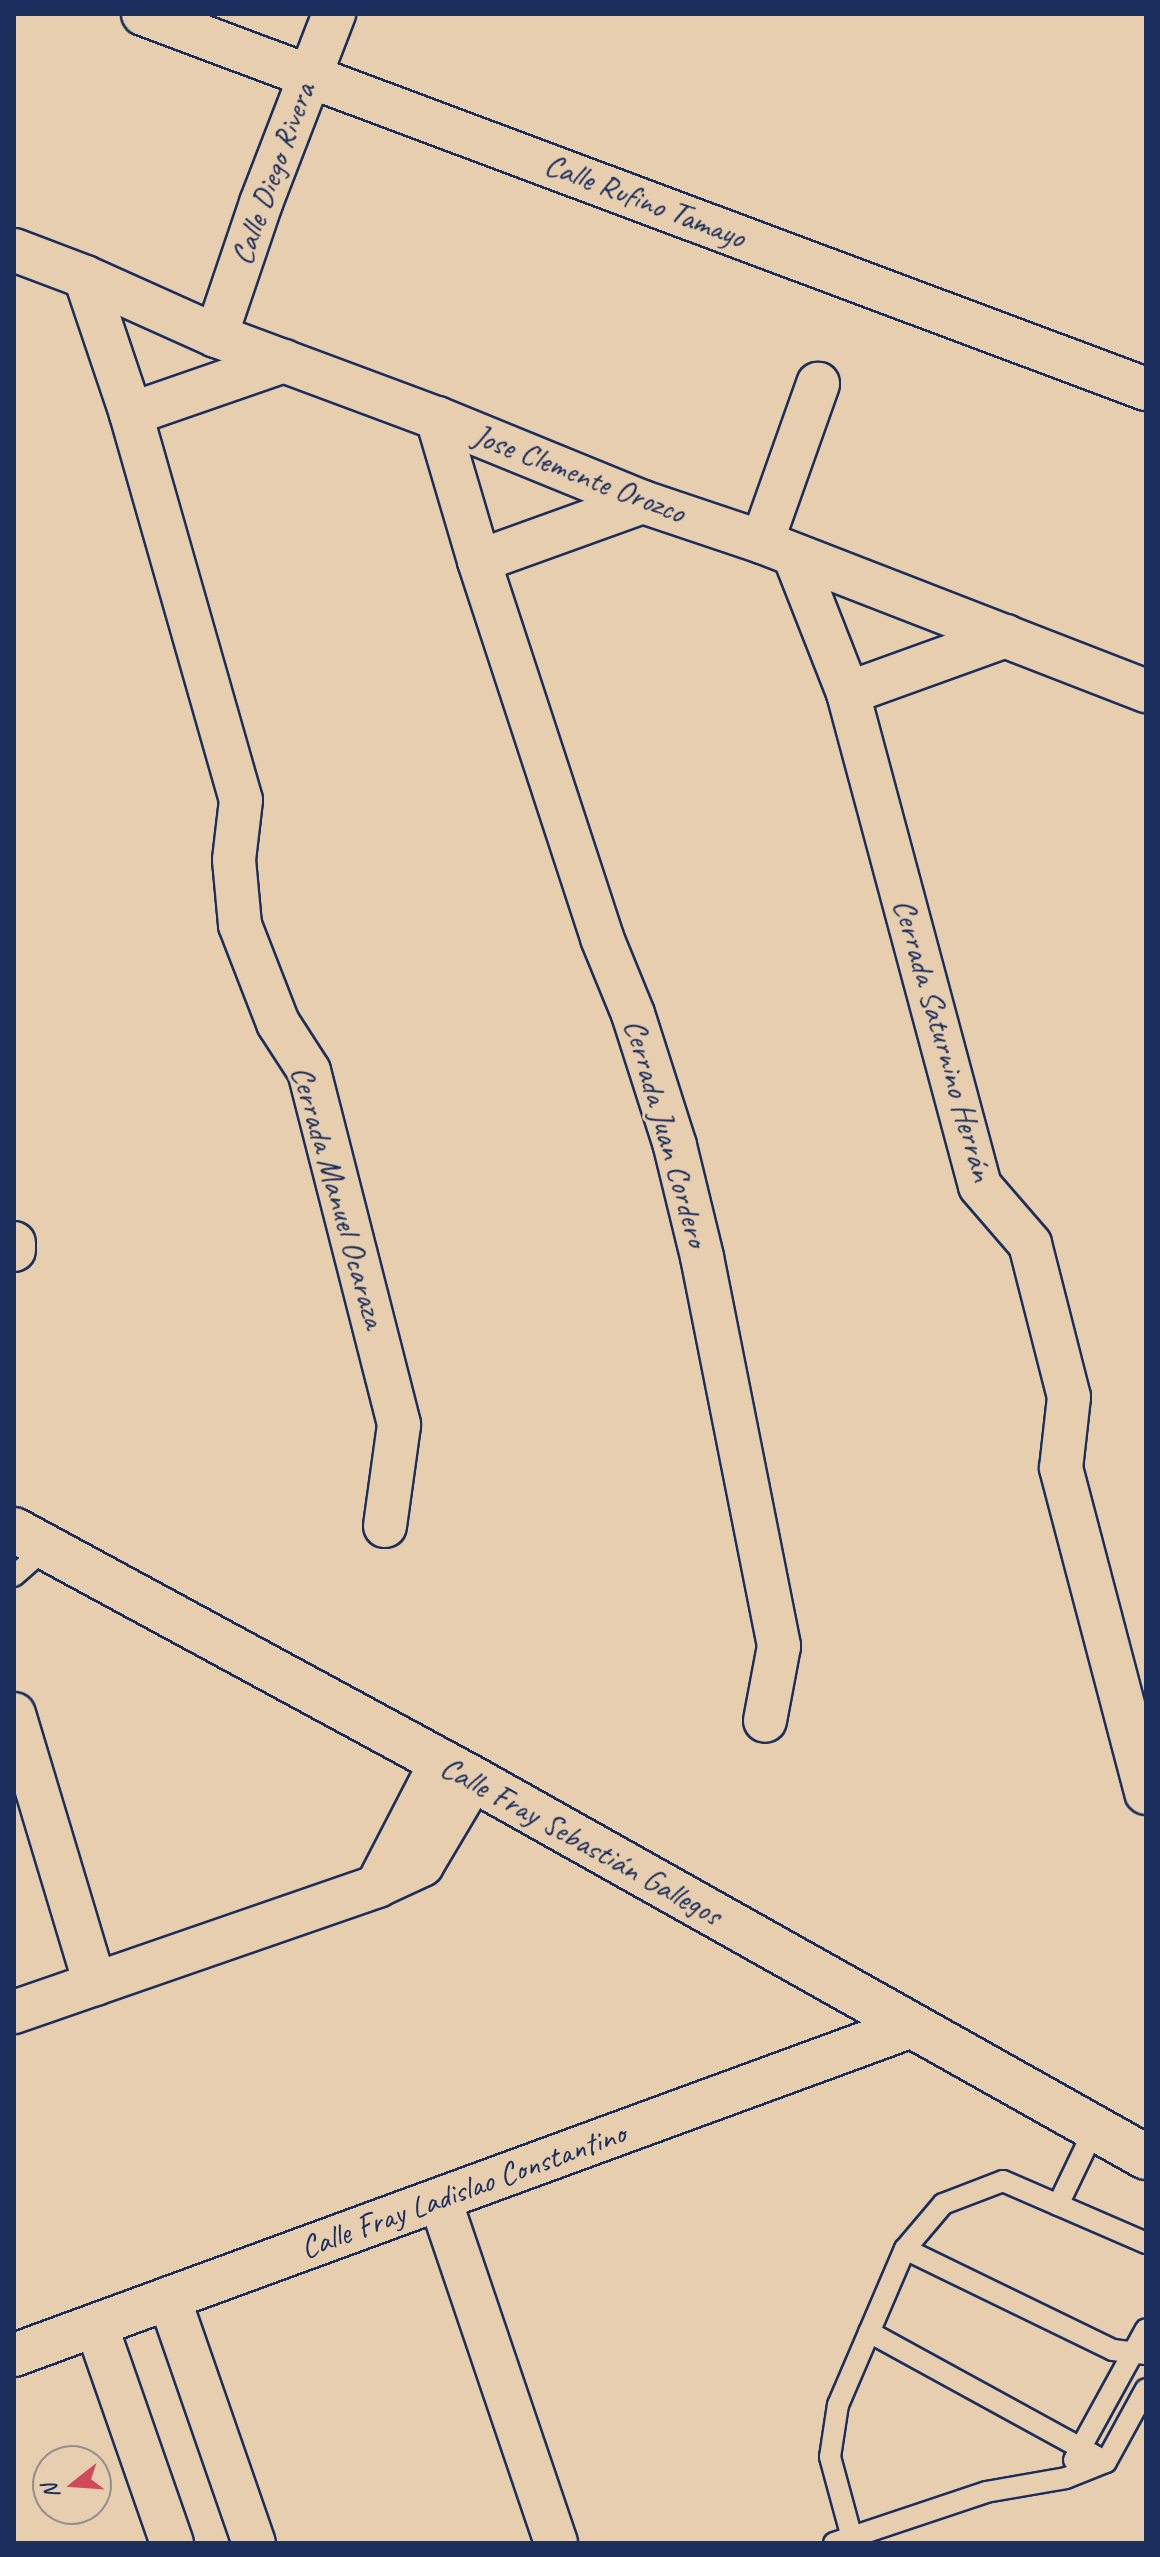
<!DOCTYPE html>
<html>
<head>
<meta charset="utf-8">
<style>
	body { margin:0 }
	#map { position:relative; width:1160px; height:2557px; overflow:hidden; background:#e7ceaf; font-family:Caveat,sans-serif }
	div>[style] { position:absolute }
	.roads { filter:drop-shadow(2px 0 #1b2f5e) drop-shadow(-2px 0 #1b2f5e) drop-shadow(0 2px #1b2f5e) drop-shadow(0 -2px #1b2f5e) }
	.lane>* { height:20px; margin:-10px; padding:0 10px; transform-origin:10px; border-radius:10px; background:#e7ceaf }
	.street>* { height:42px; margin:-21px; padding:0 21px; transform-origin:21px; border-radius:21px; background:#e7ceaf }
	.secondary>* { height:44px; margin:-22px; padding:0 22px; transform-origin:22px; border-radius:22px; background:#e7ceaf }
	span { translate:-50% -50%; white-space:nowrap; text-align:center; line-height:1.15; -webkit-text-stroke:6px #e7ceaf; paint-order:stroke }
	.street-label { font-size:32px; color:#1b2f5e }
	.frame { position:absolute; inset:0; border:16px solid #1b2f5e; pointer-events:none }
	.north { position:absolute; left:32px; top:2445px; width:80px; height:80px; box-sizing:border-box; background:#e7ceaf; border:2px solid #958e8f; border-radius:50%; rotate:253deg; font-size:22px; font-weight:700; line-height:32px; text-align:center; color:#1b2f5e }
	.north::after { content:''; display:block; margin:auto; width:28px; height:36px; background:#d1495b; clip-path:polygon(50% 0,100% 100%,50% 72%,0 100%) }
</style>
</head>
<body>
<div id="map">
	<div class="roads">
		<div class="lane">
			<i style="left:14px;top:1576px;width:43px;rotate:-41.2deg"></i>
			<i style="left:1058px;top:2205px;width:83px;rotate:-64.4deg"></i>
			<i style="left:905px;top:2249px;width:231px;rotate:25.9deg"></i>
			<i style="left:1113px;top:2350px;width:33px;rotate:7deg"></i>
			<i style="left:869px;top:2332px;width:270px;rotate:28.7deg"></i>
			<i style="left:1074px;top:2460px;width:149px;rotate:-61.2deg"></i>
			<i style="left:852px;top:2538px;width:84px;rotate:-105.2deg"></i>
			<i style="left:830px;top:2457px;width:53px;rotate:-81.3deg"></i>
			<i style="left:838px;top:2405px;width:170px;rotate:-66.8deg"></i>
			<i style="left:905px;top:2249px;width:59px;rotate:-49.8deg"></i>
			<i style="left:943px;top:2204px;width:64px;rotate:-21deg"></i>
			<i style="left:1003px;top:2181px;width:156px;rotate:23.4deg"></i>
			<i style="left:834px;top:2543px;width:160px;rotate:-18.5deg"></i>
			<i style="left:986px;top:2492px;width:81px;rotate:-9.9deg"></i>
			<i style="left:1066px;top:2478px;width:43px;rotate:-21.8deg"></i>
			<i style="left:1106px;top:2462px;width:83px;rotate:-61.3deg"></i>
		</div>
		<div class="street">
			<i style="left:143px;top:14px;width:1071px;rotate:20.5deg"></i>
			<i style="left:14px;top:250px;width:76px;rotate:20.8deg"></i>
			<i style="left:85px;top:277px;width:144px;rotate:24.2deg"></i>
			<i style="left:216px;top:336px;width:236px;rotate:20.4deg"></i>
			<i style="left:437px;top:418px;width:222px;rotate:22.2deg"></i>
			<i style="left:643px;top:502px;width:126px;rotate:18.6deg"></i>
			<i style="left:762px;top:542px;width:412px;rotate:21.2deg"></i>
			<i style="left:85px;top:277px;width:145px;rotate:71.4deg"></i>
			<i style="left:131px;top:414px;width:401px;rotate:74.1deg"></i>
			<i style="left:241px;top:800px;width:60px;rotate:96.7deg"></i>
			<i style="left:234px;top:860px;width:65px;rotate:84.7deg"></i>
			<i style="left:240px;top:925px;width:105px;rotate:68.8deg"></i>
			<i style="left:278px;top:1023px;width:57px;rotate:57.1deg"></i>
			<i style="left:309px;top:1071px;width:365px;rotate:75.7deg"></i>
			<i style="left:399px;top:1425px;width:102px;rotate:97.9deg"></i>
			<i style="left:216px;top:336px;width:140px;rotate:-71.3deg"></i>
			<i style="left:261px;top:203px;width:203px;rotate:-68.9deg"></i>
			<i style="left:131px;top:414px;width:162px;rotate:-19.1deg"></i>
			<i style="left:437px;top:418px;width:149px;rotate:73.6deg"></i>
			<i style="left:479px;top:561px;width:397px;rotate:71.9deg"></i>
			<i style="left:602px;top:938px;width:82px;rotate:67.8deg"></i>
			<i style="left:633px;top:1014px;width:139px;rotate:72.3deg"></i>
			<i style="left:675px;top:1146px;width:114px;rotate:76.3deg"></i>
			<i style="left:702px;top:1257px;width:397px;rotate:78.8deg"></i>
			<i style="left:779px;top:1646px;width:76px;rotate:100.6deg"></i>
			<i style="left:762px;top:542px;width:168px;rotate:-70.5deg"></i>
			<i style="left:794px;top:555px;width:148px;rotate:68.6deg"></i>
			<i style="left:848px;top:693px;width:510px;rotate:75.01deg"></i>
			<i style="left:980px;top:1186px;width:77px;rotate:49.2deg"></i>
			<i style="left:1030px;top:1244px;width:158px;rotate:75.7deg"></i>
			<i style="left:1069px;top:1397px;width:71px;rotate:96.4deg"></i>
			<i style="left:1061px;top:1468px;width:336px;rotate:75.3deg"></i>
			<i style="left:479px;top:561px;width:174px;rotate:-19.8deg"></i>
			<i style="left:848px;top:693px;width:168px;rotate:-19.8deg"></i>
			<i style="left:14px;top:1243px;width:7px;rotate:90deg"></i>
			<i style="left:14px;top:1714px;width:282px;rotate:73.3deg"></i>
			<i style="left:377px;top:1886px;width:140px;rotate:-62.7deg"></i>
			<i style="left:14px;top:2012px;width:384px;rotate:-19.1deg"></i>
			<i style="left:377px;top:1886px;width:50px;rotate:-25deg"></i>
			<i style="left:422px;top:1865px;width:100px;rotate:-59.3deg"></i>
			<i style="left:440px;top:2200px;width:362px;rotate:71.3deg"></i>
			<i style="left:169px;top:2298px;width:259px;rotate:70.9deg"></i>
			<i style="left:96px;top:2325px;width:231px;rotate:70.8deg"></i>
			<i style="left:14px;top:2355px;width:956px;rotate:-20.12deg"></i>
		</div>
		<div class="secondary">
			<i style="left:14px;top:1530px;width:522px;rotate:28.48deg"></i>
			<i style="left:473px;top:1779px;width:772px;rotate:29.32deg"></i>
		</div>
	</div>
	<div class="street-label">
		<span style="left:273px;top:174px;rotate:-70deg">Calle Diego Rivera</span>
		<span style="left:645px;top:201px;rotate:21deg">Calle Rufino Tamayo</span>
		<span style="left:579px;top:474px;rotate:21deg">Jose Clemente Orozco</span>
		<span style="left:943px;top:1040px;rotate:74deg">Cerrada Saturnino Herrán</span>
		<span style="left:666px;top:1133px;rotate:74deg">Cerrada Juan Cordero</span>
		<span style="left:338px;top:1197px;rotate:74deg">Cerrada Manuel Ocaraza</span>
		<span style="left:581px;top:1841px;rotate:29deg">Calle Fray Sebastián Gallegos</span>
		<span style="left:463px;top:2191px;rotate:-20deg">Calle Fray Ladislao Constantino</span>
	</div>
	<div class="frame"></div>
	<div class="north">N</div>
</div>
</body>
</html>
